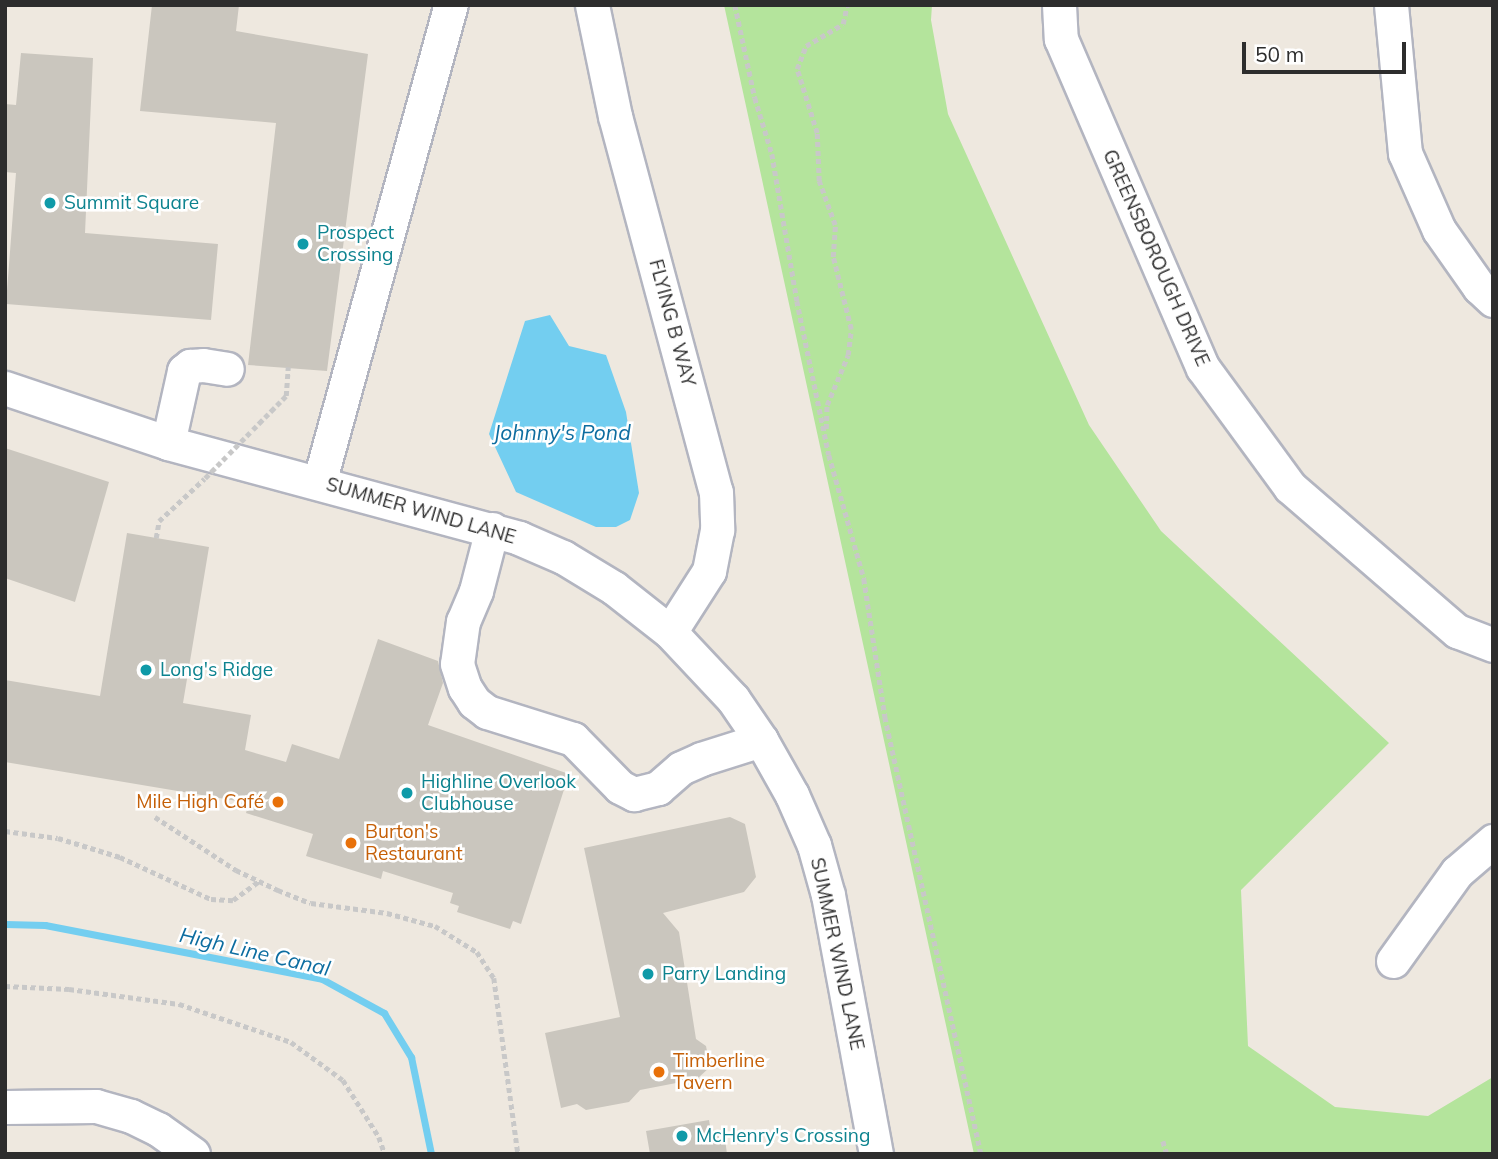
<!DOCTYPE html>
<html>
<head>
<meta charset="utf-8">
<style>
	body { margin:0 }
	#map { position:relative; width:1498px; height:1159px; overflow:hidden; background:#eee8df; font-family:Mulish,sans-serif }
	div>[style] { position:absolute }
	.green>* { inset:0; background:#b4e49c }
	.water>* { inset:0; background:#73cef0 }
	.stream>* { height:7px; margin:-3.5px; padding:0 3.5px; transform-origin:3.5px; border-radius:3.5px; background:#73cef0 }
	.building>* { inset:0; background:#cac6be }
	.path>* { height:4.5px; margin-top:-2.25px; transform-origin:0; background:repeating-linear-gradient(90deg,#c8c8c8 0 5px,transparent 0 8.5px) }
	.roads { filter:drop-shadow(2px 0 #b3b5c0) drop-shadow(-2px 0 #b3b5c0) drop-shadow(0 2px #b3b5c0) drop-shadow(0 -2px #b3b5c0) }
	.minor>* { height:33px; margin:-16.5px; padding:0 16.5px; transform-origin:16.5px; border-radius:16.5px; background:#fff }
	.path-bridge>* { height:4.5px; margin-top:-2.25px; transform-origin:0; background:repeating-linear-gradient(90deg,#c8c8c8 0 5px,transparent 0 8.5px) }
	.dots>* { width:19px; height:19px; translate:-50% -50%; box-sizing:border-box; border:4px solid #fff; border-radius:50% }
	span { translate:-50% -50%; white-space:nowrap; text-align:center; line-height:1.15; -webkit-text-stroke:5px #fff; paint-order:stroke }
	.culture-label { font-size:19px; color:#0d838f }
	.left { translate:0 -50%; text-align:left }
	.street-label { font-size:19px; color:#2d2d2d }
	.food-label { font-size:19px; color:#c56008 }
	.right { translate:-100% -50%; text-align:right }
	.water-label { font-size:21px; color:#0d6da0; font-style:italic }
	.frame { position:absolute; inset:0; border:7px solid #2d2d2d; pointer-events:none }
	.scale { position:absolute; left:1242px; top:42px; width:164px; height:32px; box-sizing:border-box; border:4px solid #2d2d2d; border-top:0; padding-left:9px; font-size:21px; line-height:24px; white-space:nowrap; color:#2d2d2d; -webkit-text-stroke:5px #fff; paint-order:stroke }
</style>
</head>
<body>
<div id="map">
	<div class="green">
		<i style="clip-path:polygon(724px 5px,932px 5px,931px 20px,948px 114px,1089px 425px,1161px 531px,1389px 743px,1241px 890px,1248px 1046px,1335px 1107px,1428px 1116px,1493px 1077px,1493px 1154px,974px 1154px)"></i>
	</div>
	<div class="water">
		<i style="clip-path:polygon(550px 315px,569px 346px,606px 355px,626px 412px,639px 493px,630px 520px,616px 527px,596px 527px,516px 492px,489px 434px,525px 321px)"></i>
	</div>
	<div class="stream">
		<i style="left:5px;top:924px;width:40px;rotate:1.4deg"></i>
		<i style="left:45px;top:925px;width:282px;rotate:11deg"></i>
		<i style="left:322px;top:979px;width:71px;rotate:28.7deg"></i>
		<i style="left:384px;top:1013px;width:52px;rotate:58.5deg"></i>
		<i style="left:411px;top:1057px;width:99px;rotate:78.3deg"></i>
	</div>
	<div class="building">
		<i style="clip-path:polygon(152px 5px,239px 5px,236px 31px,368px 54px,327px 371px,248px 365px,276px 123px,140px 111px)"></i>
		<i style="clip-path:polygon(21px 53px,93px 58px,85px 233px,218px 244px,211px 320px,6px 304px,16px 173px,5px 172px,5px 104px,16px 105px)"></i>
		<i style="clip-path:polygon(5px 448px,109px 482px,75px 602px,5px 578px)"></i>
		<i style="clip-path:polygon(127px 533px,209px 547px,183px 703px,251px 715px,245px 750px,286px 762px,292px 744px,339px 759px,378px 639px,438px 661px,443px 683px,428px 725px,569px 774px,521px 924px,513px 921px,510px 929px,457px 912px,459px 906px,450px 903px,453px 893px,383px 871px,381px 879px,306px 856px,313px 834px,246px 813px,249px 803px,5px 762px,5px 680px,100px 696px)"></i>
		<i style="clip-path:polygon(730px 817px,745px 824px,756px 877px,744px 892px,663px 913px,679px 932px,696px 1039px,706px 1046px,710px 1067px,697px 1079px,640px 1090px,629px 1102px,586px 1110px,577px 1104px,561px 1108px,545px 1033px,620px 1017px,584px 848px)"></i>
		<i style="clip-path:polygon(709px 1120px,711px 1132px,725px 1139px,727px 1154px,650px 1154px,646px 1131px)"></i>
	</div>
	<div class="path">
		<i style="left:735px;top:5px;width:95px;rotate:77.9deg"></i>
		<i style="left:755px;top:98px;width:59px;rotate:73.1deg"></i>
		<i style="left:772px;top:154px;width:149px;rotate:80.3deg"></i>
		<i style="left:797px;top:301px;width:157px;rotate:78.3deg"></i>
		<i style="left:829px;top:455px;width:129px;rotate:74.2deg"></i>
		<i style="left:864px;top:579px;width:140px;rotate:81.3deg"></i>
		<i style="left:885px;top:717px;width:447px;rotate:77.6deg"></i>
		<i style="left:286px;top:396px;width:29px;rotate:-86deg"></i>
		<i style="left:826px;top:429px;width:24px;rotate:-88deg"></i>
		<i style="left:827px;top:405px;width:54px;rotate:-67.2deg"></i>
		<i style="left:848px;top:355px;width:26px;rotate:-83deg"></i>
		<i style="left:851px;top:329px;width:74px;rotate:-104deg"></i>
		<i style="left:833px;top:257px;width:32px;rotate:-86deg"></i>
		<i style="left:835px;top:225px;width:47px;rotate:-110deg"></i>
		<i style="left:819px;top:181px;width:48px;rotate:-92.4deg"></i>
		<i style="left:817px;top:133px;width:67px;rotate:-107.4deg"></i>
		<i style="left:797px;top:69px;width:25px;rotate:-69deg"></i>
		<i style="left:806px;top:46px;width:43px;rotate:-30.7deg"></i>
		<i style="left:843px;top:24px;width:19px;rotate:-78deg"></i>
		<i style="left:156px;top:538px;width:17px;rotate:-80deg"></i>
		<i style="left:159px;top:521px;width:62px;rotate:-43deg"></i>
		<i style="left:155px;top:817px;width:97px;rotate:33.2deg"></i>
		<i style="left:236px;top:870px;width:47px;rotate:25.5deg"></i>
		<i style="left:278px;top:890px;width:35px;rotate:22deg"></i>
		<i style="left:311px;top:903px;width:77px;rotate:7.5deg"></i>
		<i style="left:387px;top:913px;width:50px;rotate:15.2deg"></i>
		<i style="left:435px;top:926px;width:49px;rotate:31.8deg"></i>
		<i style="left:477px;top:952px;width:31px;rotate:57deg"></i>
		<i style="left:494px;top:978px;width:178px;rotate:82.2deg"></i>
		<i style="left:5px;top:831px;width:53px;rotate:7.5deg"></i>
		<i style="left:58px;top:838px;width:65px;rotate:17deg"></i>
		<i style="left:120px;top:857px;width:100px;rotate:24.8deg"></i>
		<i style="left:211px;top:899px;width:22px;rotate:3deg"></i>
		<i style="left:233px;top:900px;width:32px;rotate:-36deg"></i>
		<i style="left:5px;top:986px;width:64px;rotate:2.7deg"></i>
		<i style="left:69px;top:989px;width:111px;rotate:7.8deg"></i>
		<i style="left:179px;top:1004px;width:118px;rotate:18.7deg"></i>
		<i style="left:291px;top:1042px;width:64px;rotate:36.2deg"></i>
		<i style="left:343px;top:1080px;width:67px;rotate:57.7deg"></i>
		<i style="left:379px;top:1137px;width:18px;rotate:71deg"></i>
		<i style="left:1163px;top:1141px;width:14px;rotate:73deg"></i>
	</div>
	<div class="roads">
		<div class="minor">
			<i style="left:592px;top:5px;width:113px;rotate:78.3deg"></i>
			<i style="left:615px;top:116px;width:389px;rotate:75deg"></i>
			<i style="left:716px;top:492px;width:38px;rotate:88deg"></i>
			<i style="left:717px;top:530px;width:42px;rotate:101deg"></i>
			<i style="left:709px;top:571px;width:72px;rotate:122.6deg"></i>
			<i style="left:1059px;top:5px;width:34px;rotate:87deg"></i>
			<i style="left:1061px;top:39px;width:358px;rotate:66.7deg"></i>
			<i style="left:1203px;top:368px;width:147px;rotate:53.8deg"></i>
			<i style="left:1290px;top:487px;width:221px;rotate:40.8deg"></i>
			<i style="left:1457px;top:631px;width:39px;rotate:21deg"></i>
			<i style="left:1391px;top:5px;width:149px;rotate:84.6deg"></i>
			<i style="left:1405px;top:153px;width:84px;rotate:66.2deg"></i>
			<i style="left:1439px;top:230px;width:70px;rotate:54.9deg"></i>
			<i style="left:1479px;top:287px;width:19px;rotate:43deg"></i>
			<i style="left:5px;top:388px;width:172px;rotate:18.6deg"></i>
			<i style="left:168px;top:443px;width:364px;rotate:15.1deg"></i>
			<i style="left:519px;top:538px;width:48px;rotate:23.4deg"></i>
			<i style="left:563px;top:557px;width:60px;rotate:31.3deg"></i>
			<i style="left:614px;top:588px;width:71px;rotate:38.2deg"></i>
			<i style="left:670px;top:632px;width:92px;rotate:46.8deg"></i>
			<i style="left:733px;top:699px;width:50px;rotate:55.7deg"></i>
			<i style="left:761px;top:740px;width:63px;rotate:60.6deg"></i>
			<i style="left:792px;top:795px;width:55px;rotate:66.3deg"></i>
			<i style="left:814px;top:845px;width:52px;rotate:74.4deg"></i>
			<i style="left:828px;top:895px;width:263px;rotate:79.5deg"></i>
			<i style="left:168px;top:443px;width:74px;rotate:-77.5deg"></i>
			<i style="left:184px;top:371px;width:8px;rotate:-40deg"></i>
			<i style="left:190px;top:366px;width:13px;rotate:-4deg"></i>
			<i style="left:203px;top:365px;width:24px;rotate:9deg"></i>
			<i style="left:319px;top:483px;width:496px;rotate:-74.6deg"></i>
			<i style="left:492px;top:529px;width:64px;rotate:104.5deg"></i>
			<i style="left:476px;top:591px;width:33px;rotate:113deg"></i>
			<i style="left:463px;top:621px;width:43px;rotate:97.9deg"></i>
			<i style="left:457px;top:664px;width:25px;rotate:72deg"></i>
			<i style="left:465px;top:688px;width:17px;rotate:57deg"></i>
			<i style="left:474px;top:702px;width:16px;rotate:38deg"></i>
			<i style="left:487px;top:712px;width:90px;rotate:17.4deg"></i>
			<i style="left:573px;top:739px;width:67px;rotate:45.6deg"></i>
			<i style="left:620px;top:787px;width:16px;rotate:27deg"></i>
			<i style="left:634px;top:794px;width:25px;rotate:-14deg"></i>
			<i style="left:658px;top:788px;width:30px;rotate:-41deg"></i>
			<i style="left:681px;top:768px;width:22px;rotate:-24deg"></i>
			<i style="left:701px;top:759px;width:63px;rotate:-17.6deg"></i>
			<i style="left:1393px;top:961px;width:110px;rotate:-54.3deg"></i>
			<i style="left:1457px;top:872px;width:48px;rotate:-40.7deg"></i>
			<i style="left:5px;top:1107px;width:91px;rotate:-0.6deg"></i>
			<i style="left:96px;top:1106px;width:36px;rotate:16deg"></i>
			<i style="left:131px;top:1116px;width:30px;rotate:26deg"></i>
			<i style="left:158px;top:1129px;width:43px;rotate:35.5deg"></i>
		</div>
	</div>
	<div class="path-bridge">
		<i style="left:205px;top:478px;width:115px;rotate:-45.4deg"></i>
	</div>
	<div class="dots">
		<i style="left:50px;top:203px;background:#0f9aa8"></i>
		<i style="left:303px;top:244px;background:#0f9aa8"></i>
		<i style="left:146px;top:670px;background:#0f9aa8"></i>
		<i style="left:407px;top:793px;background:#0f9aa8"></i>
		<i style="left:278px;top:802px;background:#e8710a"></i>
		<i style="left:351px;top:843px;background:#e8710a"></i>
		<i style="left:648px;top:974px;background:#0f9aa8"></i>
		<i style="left:659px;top:1072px;background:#e8710a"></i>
		<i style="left:682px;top:1136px;background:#0f9aa8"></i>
	</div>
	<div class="culture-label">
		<span class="left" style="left:64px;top:203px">Summit Square</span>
		<span class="left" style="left:317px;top:244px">Prospect<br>Crossing</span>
		<span class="left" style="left:160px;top:670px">Long's Ridge</span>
		<span class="left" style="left:421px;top:793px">Highline Overlook<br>Clubhouse</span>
		<span class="left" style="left:662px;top:974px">Parry Landing</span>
		<span class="left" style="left:696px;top:1136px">McHenry's Crossing</span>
	</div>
	<div class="street-label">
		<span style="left:1156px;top:258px;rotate:66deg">GREENSBOROUGH DRIVE</span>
		<span style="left:672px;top:323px;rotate:75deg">FLYING B WAY</span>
		<span style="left:421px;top:511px;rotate:16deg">SUMMER WIND LANE</span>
		<span style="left:837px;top:954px;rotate:78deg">SUMMER WIND LANE</span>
	</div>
	<div class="food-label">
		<span class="right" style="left:264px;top:802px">Mile High Café</span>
		<span class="left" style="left:365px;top:843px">Burton's<br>Restaurant</span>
		<span class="left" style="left:673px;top:1072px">Timberline<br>Tavern</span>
	</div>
	<div class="water-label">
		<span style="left:562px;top:432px">Johnny's Pond</span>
		<span style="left:255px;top:951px;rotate:13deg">High Line Canal</span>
	</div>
	<div class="frame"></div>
	<div class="scale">50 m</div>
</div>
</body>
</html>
